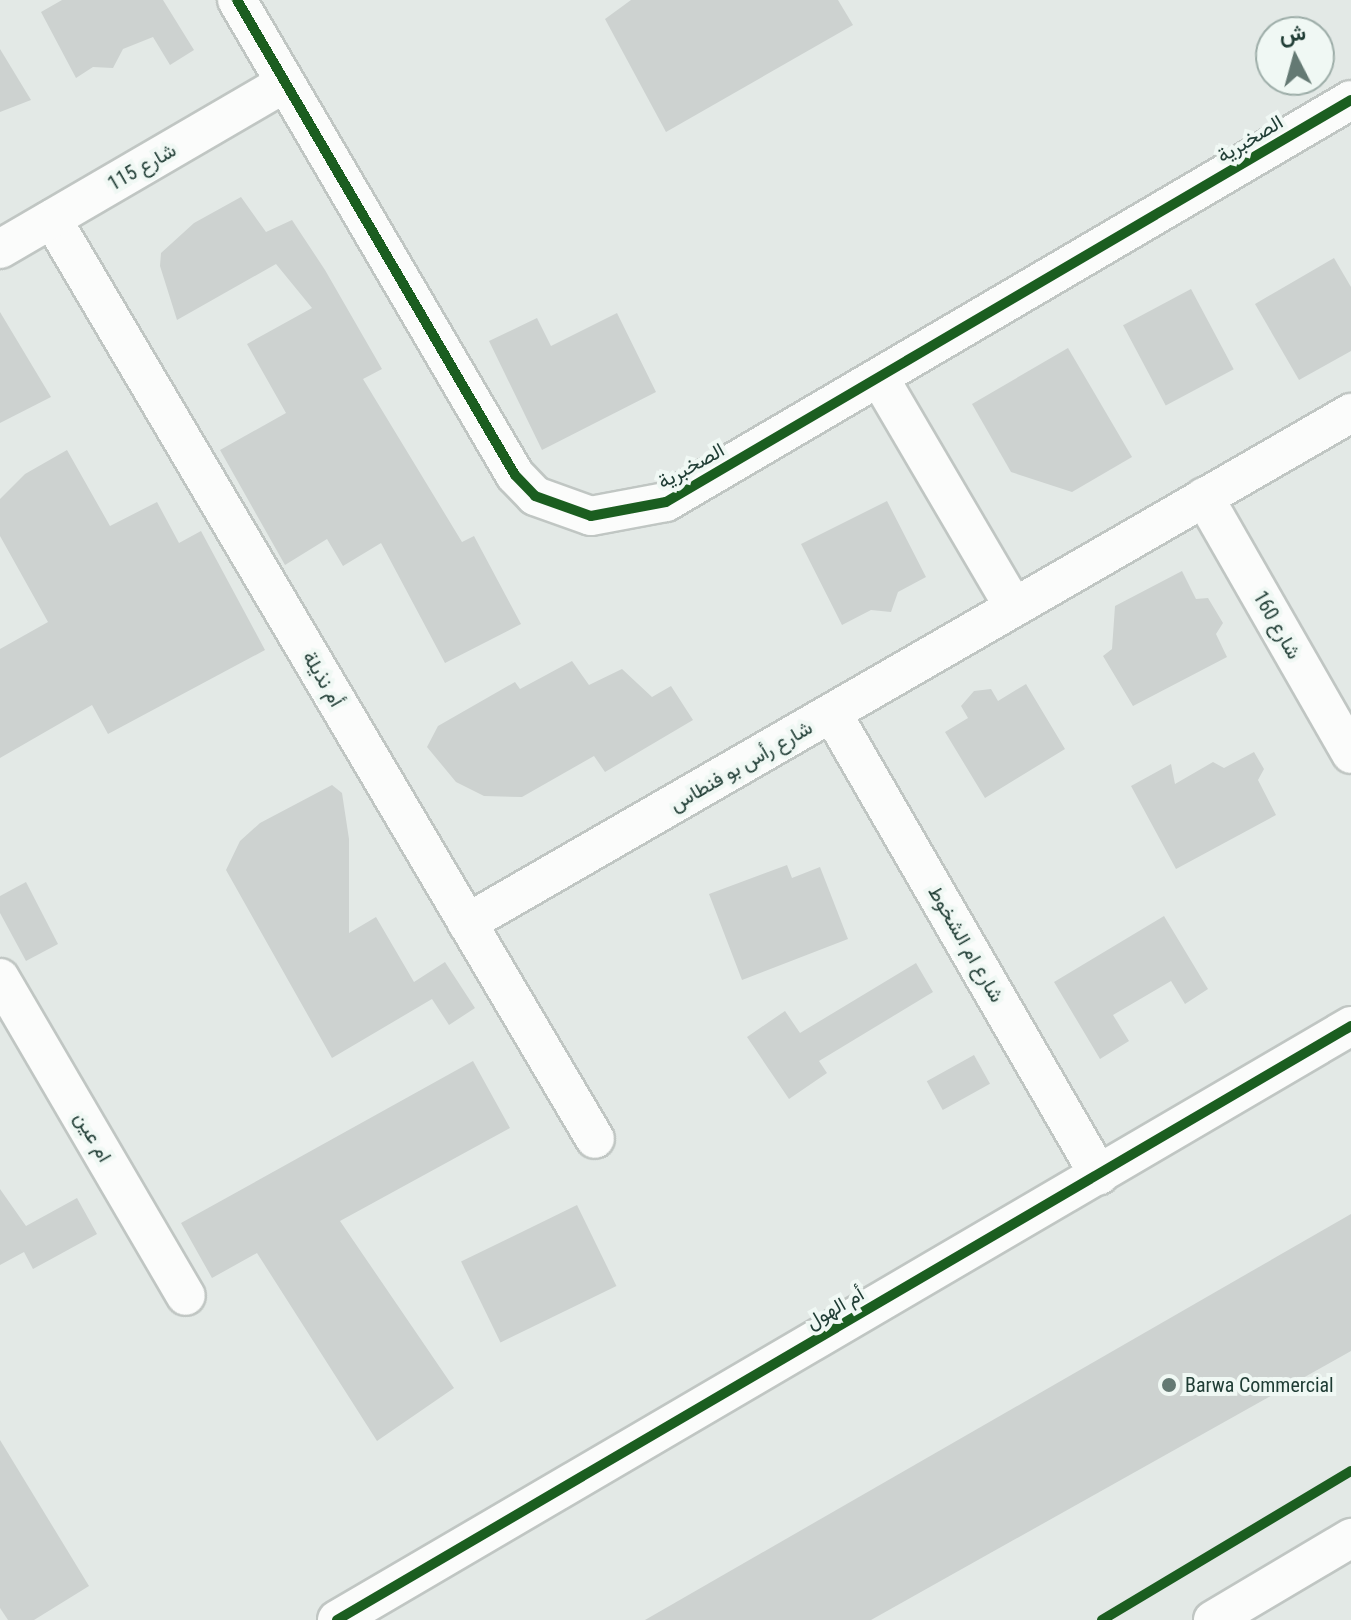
<!DOCTYPE html>
<html>
<head>
<meta charset="utf-8">
<style>
	body { margin:0 }
	#map { position:relative; width:1351px; height:1620px; overflow:hidden; background:#e3e9e6; font-family:"Roboto Condensed",Vazirmatn,sans-serif }
	div>[style] { position:absolute }
	.building>* { inset:0; background:#cdd2d0; transform-origin:0 0 }
	.roads { filter:drop-shadow(2px 0 #c0c6c3) drop-shadow(-2px 0 #c0c6c3) drop-shadow(0 2px #c0c6c3) drop-shadow(0 -2px #c0c6c3) }
	.minor>* { height:38px; margin:-19px; padding:0 19px; transform-origin:19px; border-radius:19px; background:#fbfcfb }
	.cycleway>* { height:10px; margin:-5px; padding:0 5px; transform-origin:5px; border-radius:5px; background:#1b5e20 }
	.dots>* { width:22px; height:22px; translate:-50% -50%; box-sizing:border-box; border:4px solid #f0f8f4; border-radius:50% }
	span { translate:-50% -50%; white-space:nowrap; text-align:center; line-height:1.15; -webkit-text-stroke:8px #f0f8f4; paint-order:stroke }
	.street-label { font-size:20px; color:#203d35 }
	.poi-label { font-size:20px; color:#203d35 }
	.left { translate:0 -50%; text-align:left }
	.north { position:absolute; left:1255px; top:16px; width:80px; height:80px; box-sizing:border-box; background:#f0f8f4; border:2px solid #9dada8; border-radius:50%; rotate:354deg; font-size:22px; font-weight:700; line-height:32px; text-align:center; color:#203d35 }
	.north::after { content:''; display:block; margin:auto; width:28px; height:36px; background:#647973; clip-path:polygon(50% 0,100% 100%,50% 72%,0 100%) }
</style>
</head>
<body>
<div id="map">
	<div class="building">
		<i style="clip-path:polygon(62px 0,163px 0,194px 50px,170px 65px,153px 37px,123px 49px,113px 68px,93px 67px,76px 78px,41px 12px)"></i>
		<i style="clip-path:polygon(631px 0,838px 0,853px 25px,666px 132px,605px 19px)"></i>
		<i style="clip-path:polygon(0 49px,31px 100px,0 112px)"></i>
		<i style="clip-path:polygon(241px 197px,266px 232px,292px 220px,325px 270px,382px 369px,363px 379px,462px 542px,474px 536px,521px 624px,445px 663px,381px 543px,343px 566px,327px 539px,285px 565px,220px 450px,286px 413px,247px 344px,312px 308px,276px 264px,177px 320px,160px 266px,161px 253px,194px 223px)"></i>
		<i style="clip-path:polygon(1334px 258px,1351px 287px,1351px 351px,1299px 380px,1255px 304px)"></i>
		<i style="left:1191px;top:289px;width:91px;height:77px;rotate:62deg"></i>
		<i style="clip-path:polygon(0 312px,51px 397px,0 423px)"></i>
		<i style="clip-path:polygon(617px 313px,656px 392px,542px 450px,489px 341px,537px 318px,551px 346px)"></i>
		<i style="clip-path:polygon(1068px 348px,1132px 457px,1072px 492px,1011px 472px,972px 404px)"></i>
		<i style="clip-path:polygon(67px 450px,110px 526px,157px 502px,179px 543px,201px 531px,265px 650px,108px 734px,92px 705px,0 758px,0 649px,48px 622px,0 536px,0 499px,25px 474px)"></i>
		<i style="clip-path:polygon(887px 501px,926px 577px,898px 592px,891px 612px,871px 610px,842px 625px,801px 544px)"></i>
		<i style="clip-path:polygon(1182px 571px,1196px 599px,1208px 598px,1223px 623px,1216px 634px,1227px 657px,1133px 706px,1103px 656px,1112px 649px,1115px 606px)"></i>
		<i style="clip-path:polygon(572px 661px,589px 685px,622px 669px,652px 697px,671px 686px,693px 720px,605px 772px,594px 756px,522px 797px,484px 796px,456px 782px,427px 747px,438px 726px,515px 682px,520px 689px)"></i>
		<i style="clip-path:polygon(1026px 684px,1065px 749px,985px 798px,945px 732px,968px 718px,961px 706px,974px 691px,991px 689px,998px 701px)"></i>
		<i style="clip-path:polygon(1254px 752px,1264px 769px,1258px 780px,1276px 815px,1176px 869px,1131px 786px,1171px 764px,1175px 784px,1213px 762px,1224px 768px)"></i>
		<i style="clip-path:polygon(332px 785px,342px 793px,349px 839px,349px 933px,376px 917px,414px 982px,445px 962px,475px 1008px,449px 1025px,432px 999px,332px 1058px,226px 870px,240px 841px,260px 823px)"></i>
		<i style="clip-path:polygon(787px 865px,792px 878px,820px 867px,848px 939px,742px 980px,709px 894px)"></i>
		<i style="clip-path:polygon(26px 882px,58px 944px,26px 961px,0 913px,0 896px)"></i>
		<i style="clip-path:polygon(1164px 916px,1208px 989px,1185px 1004px,1171px 981px,1113px 1015px,1129px 1041px,1100px 1059px,1054px 982px)"></i>
		<i style="clip-path:polygon(916px 963px,933px 992px,819px 1061px,827px 1073px,789px 1099px,747px 1037px,785px 1011px,800px 1033px)"></i>
		<i style="left:974px;top:1055px;width:33px;height:54px;rotate:61deg"></i>
		<i style="clip-path:polygon(473px 1061px,510px 1128px,340px 1221px,454px 1388px,377px 1441px,257px 1253px,212px 1278px,181px 1223px)"></i>
		<i style="clip-path:polygon(0 1189px,26px 1226px,77px 1198px,97px 1234px,33px 1269px,24px 1252px,0 1265px)"></i>
		<i style="left:577px;top:1205px;width:90px;height:129px;rotate:64deg"></i>
		<i style="clip-path:polygon(1351px 1214px,1351px 1351px,871px 1620px,645px 1620px)"></i>
		<i style="clip-path:polygon(0 1440px,89px 1586px,34px 1620px,8px 1620px,0 1608px)"></i>
	</div>
	<div class="roads">
		<div class="minor">
			<i style="left:237px;top:0;width:550px;rotate:59.66deg"></i>
			<i style="left:515px;top:475px;width:29px;rotate:46deg"></i>
			<i style="left:535px;top:496px;width:59px;rotate:19.7deg"></i>
			<i style="left:591px;top:516px;width:76px;rotate:-10.6deg"></i>
			<i style="left:666px;top:502px;width:794px;rotate:-30.41deg"></i>
			<i style="left:52px;top:219px;width:1068px;rotate:59.45deg"></i>
			<i style="left:0;top:249px;width:328px;rotate:-30.2deg"></i>
			<i style="left:880px;top:379px;width:261px;rotate:59.6deg"></i>
			<i style="left:1204px;top:497px;width:296px;rotate:60.2deg"></i>
			<i style="left:832px;top:713px;width:534px;rotate:59.98deg"></i>
			<i style="left:467px;top:923px;width:1021px;rotate:-29.98deg"></i>
			<i style="left:0;top:978px;width:368px;rotate:59.7deg"></i>
			<i style="left:337px;top:1620px;width:1175px;rotate:-30.36deg"></i>
			<i style="left:1213px;top:1620px;width:161px;rotate:-30.7deg"></i>
		</div>
	</div>
	<div class="cycleway">
		<i style="left:237px;top:0;width:550px;rotate:59.66deg"></i>
		<i style="left:515px;top:475px;width:29px;rotate:46deg"></i>
		<i style="left:535px;top:496px;width:59px;rotate:19.7deg"></i>
		<i style="left:591px;top:516px;width:76px;rotate:-10.6deg"></i>
		<i style="left:666px;top:502px;width:794px;rotate:-30.41deg"></i>
		<i style="left:337px;top:1620px;width:1175px;rotate:-30.36deg"></i>
		<i style="left:1102px;top:1620px;width:290px;rotate:-30.9deg"></i>
	</div>
	<div class="dots">
		<i style="left:1169px;top:1385px;background:#647973"></i>
	</div>
	<div class="street-label">
		<span style="left:1250px;top:139px;rotate:-31deg">الصخبرية</span>
		<span style="left:142px;top:167px;rotate:-30deg">شارع 115</span>
		<span style="left:691px;top:466px;rotate:-29deg">الصخبرية</span>
		<span style="left:1277px;top:625px;rotate:60deg">شارع 160</span>
		<span style="left:323px;top:679px;rotate:60deg">أم نذيلة</span>
		<span style="left:741px;top:766px;rotate:-30deg">شارع رأس بو فنطاس</span>
		<span style="left:966px;top:944px;rotate:60deg">شارع ام الشخوط</span>
		<span style="left:93px;top:1137px;rotate:60deg">ام عين</span>
		<span style="left:835px;top:1308px;rotate:-30deg">أم الهول</span>
	</div>
	<div class="poi-label">
		<span class="left" style="left:1185px;top:1385px">Barwa Commercial</span>
	</div>
	<div class="north">ش</div>
</div>
</body>
</html>
